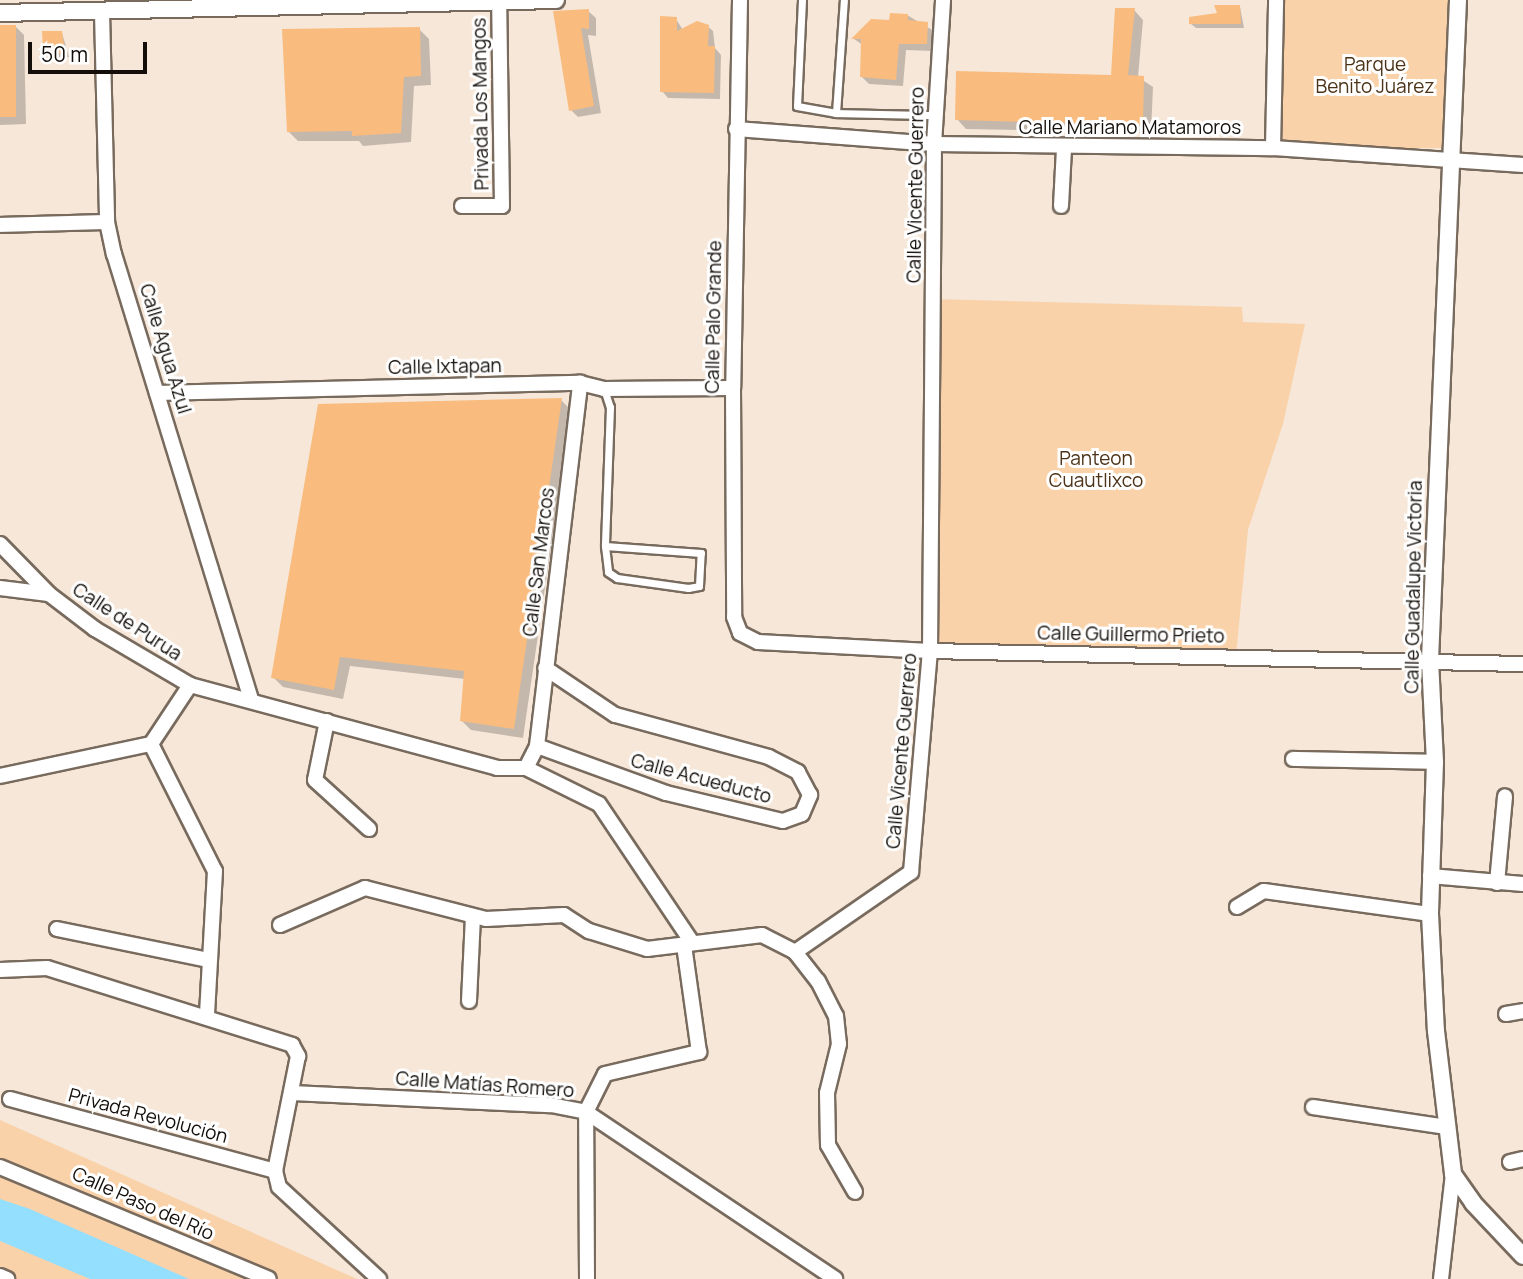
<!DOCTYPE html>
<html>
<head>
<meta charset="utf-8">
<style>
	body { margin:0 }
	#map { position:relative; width:1523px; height:1279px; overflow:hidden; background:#f6e7d9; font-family:Manrope,sans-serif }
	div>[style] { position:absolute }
	.green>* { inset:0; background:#fad2aa; transform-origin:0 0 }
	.water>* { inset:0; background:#95dffe }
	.shadow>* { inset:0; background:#0003 }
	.building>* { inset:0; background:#f9bc7e; transform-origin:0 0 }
	.roads { filter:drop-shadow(2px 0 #786b5e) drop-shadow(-2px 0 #786b5e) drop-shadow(0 2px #786b5e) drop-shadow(0 -2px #786b5e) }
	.service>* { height:7px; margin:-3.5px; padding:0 3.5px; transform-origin:3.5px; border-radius:3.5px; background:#fff }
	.minor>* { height:14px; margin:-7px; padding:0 7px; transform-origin:7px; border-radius:7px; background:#fff }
	.tertiary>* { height:16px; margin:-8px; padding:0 8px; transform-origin:8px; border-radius:8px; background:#fff }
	span { translate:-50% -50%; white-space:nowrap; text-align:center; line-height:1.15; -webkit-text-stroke:6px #fff; paint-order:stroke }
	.park-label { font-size:19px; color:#4c3318 }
	.street-label { font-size:19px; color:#130e09 }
	.scale { position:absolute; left:28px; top:42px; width:119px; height:32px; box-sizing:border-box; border:4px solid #130e09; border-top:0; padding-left:9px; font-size:21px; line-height:24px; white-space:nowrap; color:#130e09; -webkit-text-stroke:5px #fff; paint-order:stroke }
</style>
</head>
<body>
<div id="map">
	<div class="green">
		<i style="left:1276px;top:0;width:182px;height:148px"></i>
		<i style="clip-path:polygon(932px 299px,1242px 307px,1243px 322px,1305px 324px,1283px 424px,1248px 530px,1236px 656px,930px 651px)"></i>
		<i style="clip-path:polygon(0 1120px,357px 1279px,0 1279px)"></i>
	</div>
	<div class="water">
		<i style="clip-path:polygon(0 1199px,30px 1209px,189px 1279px,90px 1279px,0 1241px)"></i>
	</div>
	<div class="shadow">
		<i style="clip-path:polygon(1240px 7px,1244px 28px,1196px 28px,1191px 24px)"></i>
		<i style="clip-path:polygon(1134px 10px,1143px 20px,1138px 77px,1153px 87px,1151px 133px,966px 129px,957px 119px,1113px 76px)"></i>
		<i style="clip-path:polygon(588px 11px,596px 18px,596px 36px,588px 35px,601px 113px,578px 117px,571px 110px,555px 12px)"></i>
		<i style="clip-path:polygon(907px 15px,934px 31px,933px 51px,906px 50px,903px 86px,869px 84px,862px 77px,863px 45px,854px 39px)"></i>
		<i style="clip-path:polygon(676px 19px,683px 30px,705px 24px,713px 31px,715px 48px,721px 55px,720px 99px,668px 98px,662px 91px)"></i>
		<i style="clip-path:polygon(0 27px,16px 27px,24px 35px,26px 124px,0 125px)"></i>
		<i style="clip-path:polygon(419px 29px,429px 39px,431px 85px,414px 86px,411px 142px,363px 146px,359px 141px,298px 141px,288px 131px)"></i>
		<i style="clip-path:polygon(62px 33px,69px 57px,49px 57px,45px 52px)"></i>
		<i style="clip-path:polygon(561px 400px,571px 410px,523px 738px,471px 730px,461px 720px,465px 679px,350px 666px,343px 699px,283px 687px,273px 677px)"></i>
	</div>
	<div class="building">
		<i style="clip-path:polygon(1214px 5px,1240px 5px,1241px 24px,1189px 24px,1189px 17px,1217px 13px)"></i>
		<i style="clip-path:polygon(1115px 8px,1135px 8px,1128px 75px,1144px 76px,1143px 125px,955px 120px,956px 71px,1111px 75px)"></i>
		<i style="clip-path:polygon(589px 9px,589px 29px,581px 28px,594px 106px,569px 111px,553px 11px)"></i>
		<i style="clip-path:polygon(890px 13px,908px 14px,908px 20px,928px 22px,927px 44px,899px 44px,896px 80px,860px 77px,861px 39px,851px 39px,871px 19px,889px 20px)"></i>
		<i style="clip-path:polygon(660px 16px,677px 17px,677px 31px,697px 21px,709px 25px,708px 46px,715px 46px,714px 93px,660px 92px)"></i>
		<i style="left:0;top:25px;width:16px;height:92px"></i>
		<i style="clip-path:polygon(420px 27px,421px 76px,404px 77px,401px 133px,352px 136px,352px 131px,287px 132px,282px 29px)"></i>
		<i style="clip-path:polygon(42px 31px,62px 31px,65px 53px,43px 53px)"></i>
		<i style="clip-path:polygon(562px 398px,514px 729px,460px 721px,464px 671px,340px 657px,334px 690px,271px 678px,318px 404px)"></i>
	</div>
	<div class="roads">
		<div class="service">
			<i style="left:802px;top:0;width:106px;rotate:92.7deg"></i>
			<i style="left:797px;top:106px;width:40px;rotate:10deg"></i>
			<i style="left:836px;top:113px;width:99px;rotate:1.2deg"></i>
			<i style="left:836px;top:113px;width:113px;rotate:-86deg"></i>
			<i style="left:604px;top:389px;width:19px;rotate:72deg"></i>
			<i style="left:610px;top:407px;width:139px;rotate:92.1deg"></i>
			<i style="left:605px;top:546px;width:26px;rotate:83deg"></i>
			<i style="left:608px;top:572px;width:11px;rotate:34deg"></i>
			<i style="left:617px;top:578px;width:72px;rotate:8deg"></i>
			<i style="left:688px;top:588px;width:11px;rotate:-10deg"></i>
			<i style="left:699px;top:586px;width:33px;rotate:-87deg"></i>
			<i style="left:701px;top:553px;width:96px;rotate:-175.8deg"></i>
		</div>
		<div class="minor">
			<i style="left:740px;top:0;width:388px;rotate:91deg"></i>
			<i style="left:733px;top:388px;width:229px;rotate:89.7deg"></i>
			<i style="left:734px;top:617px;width:17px;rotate:69deg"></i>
			<i style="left:740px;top:633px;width:20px;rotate:27deg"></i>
			<i style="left:758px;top:642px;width:172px;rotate:3deg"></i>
			<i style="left:930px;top:651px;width:593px;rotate:1.26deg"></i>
			<i style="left:102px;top:12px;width:210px;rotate:88.6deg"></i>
			<i style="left:107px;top:222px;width:33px;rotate:78deg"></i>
			<i style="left:114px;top:254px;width:467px;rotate:72.9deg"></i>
			<i style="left:736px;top:129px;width:199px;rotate:4.3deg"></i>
			<i style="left:934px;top:144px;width:339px;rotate:0.7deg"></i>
			<i style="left:1273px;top:148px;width:251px;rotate:3.9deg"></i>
			<i style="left:1273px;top:148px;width:148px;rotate:-88.8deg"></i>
			<i style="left:462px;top:206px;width:40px"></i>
			<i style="left:502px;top:206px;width:204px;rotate:-90.8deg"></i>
			<i style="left:1061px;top:206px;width:58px;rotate:-87deg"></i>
			<i style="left:0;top:225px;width:107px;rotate:-1.6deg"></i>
			<i style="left:157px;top:393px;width:423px;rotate:-1.4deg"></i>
			<i style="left:580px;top:383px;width:25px;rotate:14deg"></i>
			<i style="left:604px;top:389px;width:129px;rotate:-0.4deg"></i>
			<i style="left:0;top:544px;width:70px;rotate:45.6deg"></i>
			<i style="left:49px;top:594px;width:58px;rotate:37.3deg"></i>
			<i style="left:95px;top:629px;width:110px;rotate:30.5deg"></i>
			<i style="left:190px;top:685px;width:318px;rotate:15.1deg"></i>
			<i style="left:497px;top:768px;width:29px"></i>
			<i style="left:526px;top:768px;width:25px;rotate:-63deg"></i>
			<i style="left:537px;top:746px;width:366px;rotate:-83.2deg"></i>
			<i style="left:0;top:588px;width:49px;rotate:7deg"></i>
			<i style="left:327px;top:721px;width:60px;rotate:101.5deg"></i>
			<i style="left:315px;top:780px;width:73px;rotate:42.2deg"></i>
			<i style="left:151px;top:744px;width:142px;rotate:63.3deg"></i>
			<i style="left:215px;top:871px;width:145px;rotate:93.2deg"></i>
			<i style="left:151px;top:744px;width:71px;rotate:-56.5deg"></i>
			<i style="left:537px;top:746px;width:137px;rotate:20deg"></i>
			<i style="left:666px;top:793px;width:120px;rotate:13.5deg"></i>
			<i style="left:783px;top:821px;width:20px;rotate:-20deg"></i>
			<i style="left:802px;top:814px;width:21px;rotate:-67deg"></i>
			<i style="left:810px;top:795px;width:26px;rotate:-118deg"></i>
			<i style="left:798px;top:772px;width:33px;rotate:-153deg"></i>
			<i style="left:769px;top:757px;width:160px;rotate:-164.7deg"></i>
			<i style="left:615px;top:715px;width:84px;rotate:-146.1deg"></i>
			<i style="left:1293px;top:759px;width:142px;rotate:1.2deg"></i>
			<i style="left:526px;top:768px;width:81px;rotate:26.3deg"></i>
			<i style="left:599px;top:804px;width:165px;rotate:56.1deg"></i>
			<i style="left:0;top:776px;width:154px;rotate:-12deg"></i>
			<i style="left:1430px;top:876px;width:93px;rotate:4.9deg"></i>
			<i style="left:1497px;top:883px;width:87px;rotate:-84.7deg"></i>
			<i style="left:1237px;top:907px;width:31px;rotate:-31deg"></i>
			<i style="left:1264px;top:891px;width:168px;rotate:7.9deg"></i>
			<i style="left:280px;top:925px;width:93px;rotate:-23.5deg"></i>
			<i style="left:365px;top:888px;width:125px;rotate:14.4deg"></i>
			<i style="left:486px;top:919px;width:78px;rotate:-2.9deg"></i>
			<i style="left:564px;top:915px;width:30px;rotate:33deg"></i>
			<i style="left:589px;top:931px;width:61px;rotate:17.2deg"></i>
			<i style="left:647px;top:949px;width:116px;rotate:-6.9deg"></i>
			<i style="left:762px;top:935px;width:37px;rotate:27deg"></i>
			<i style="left:795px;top:952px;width:37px;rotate:52deg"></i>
			<i style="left:818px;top:981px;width:39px;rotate:63deg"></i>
			<i style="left:836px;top:1016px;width:28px;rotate:84deg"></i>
			<i style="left:839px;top:1044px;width:50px;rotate:103.8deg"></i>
			<i style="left:827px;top:1093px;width:52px;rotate:88.9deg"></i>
			<i style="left:828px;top:1145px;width:54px;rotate:60.1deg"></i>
			<i style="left:57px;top:929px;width:154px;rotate:11.6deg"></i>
			<i style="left:795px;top:952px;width:141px;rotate:-34.6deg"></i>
			<i style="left:911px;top:872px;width:222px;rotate:-85.1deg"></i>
			<i style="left:930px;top:651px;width:507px;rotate:-89.55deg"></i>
			<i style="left:934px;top:144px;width:144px;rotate:-86.4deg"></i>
			<i style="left:0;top:970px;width:47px;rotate:-2.4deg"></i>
			<i style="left:47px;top:968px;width:257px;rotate:17.4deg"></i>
			<i style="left:292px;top:1045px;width:13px;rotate:61deg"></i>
			<i style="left:298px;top:1056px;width:117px;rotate:101.3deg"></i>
			<i style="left:275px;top:1171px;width:16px;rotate:76deg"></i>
			<i style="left:279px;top:1187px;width:136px;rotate:42.6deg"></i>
			<i style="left:469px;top:1001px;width:84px;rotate:-87.3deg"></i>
			<i style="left:1506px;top:1014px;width:17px;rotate:-10deg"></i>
			<i style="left:292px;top:1093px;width:259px;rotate:2.7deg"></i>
			<i style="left:551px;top:1105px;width:36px;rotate:11deg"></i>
			<i style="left:586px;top:1112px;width:300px;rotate:33.8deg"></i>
			<i style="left:10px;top:1099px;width:275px;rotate:15.2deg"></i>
			<i style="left:1313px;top:1107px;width:135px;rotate:8.5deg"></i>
			<i style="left:1510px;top:1162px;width:13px;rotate:-13deg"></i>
			<i style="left:0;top:1167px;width:291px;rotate:22.6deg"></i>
			<i style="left:0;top:1276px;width:8px;rotate:23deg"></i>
			<i style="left:587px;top:1279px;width:167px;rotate:-90.3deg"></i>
			<i style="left:586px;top:1112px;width:42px;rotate:-63.4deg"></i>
			<i style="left:605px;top:1074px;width:97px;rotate:-13.2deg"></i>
			<i style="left:699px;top:1052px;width:108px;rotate:-98deg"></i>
			<i style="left:1441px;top:1279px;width:106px;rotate:-83.5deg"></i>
		</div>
		<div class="tertiary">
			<i style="left:1458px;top:0;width:661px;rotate:92.43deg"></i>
			<i style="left:1430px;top:660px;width:102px;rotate:87.2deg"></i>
			<i style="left:1435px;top:762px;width:152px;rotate:91.9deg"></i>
			<i style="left:1430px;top:914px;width:117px;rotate:87.1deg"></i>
			<i style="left:1436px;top:1031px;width:144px;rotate:83.2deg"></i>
			<i style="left:1453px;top:1174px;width:35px;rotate:55deg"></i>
			<i style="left:1473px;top:1203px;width:73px;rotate:46.7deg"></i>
			<i style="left:0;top:13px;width:556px;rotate:-1.34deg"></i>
		</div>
	</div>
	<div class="park-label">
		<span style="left:1375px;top:76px">Parque<br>Benito Juárez</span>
		<span style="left:1096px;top:470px">Panteon<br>Cuautlixco</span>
	</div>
	<div class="street-label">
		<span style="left:481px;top:104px;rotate:-91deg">Privada Los Mangos</span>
		<span style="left:1130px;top:128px">Calle Mariano Matamoros</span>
		<span style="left:916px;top:185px;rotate:-89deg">Calle Vicente Guerrero</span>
		<span style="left:714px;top:317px;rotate:-89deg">Calle Palo Grande</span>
		<span style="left:165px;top:349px;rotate:73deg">Calle Agua Azul</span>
		<span style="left:445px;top:367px;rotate:-1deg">Calle Ixtapan</span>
		<span style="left:539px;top:562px;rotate:-83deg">Calle San Marcos</span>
		<span style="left:1414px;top:587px;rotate:-89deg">Calle Guadalupe Victoria</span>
		<span style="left:127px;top:622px;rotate:33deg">Calle de Purua</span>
		<span style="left:1131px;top:635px;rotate:1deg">Calle Guillermo Prieto</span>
		<span style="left:902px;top:751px;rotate:-85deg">Calle Vicente Guerrero</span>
		<span style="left:701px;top:779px;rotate:15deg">Calle Acueducto</span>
		<span style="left:485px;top:1085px;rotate:4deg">Calle Matías Romero</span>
		<span style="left:148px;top:1116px;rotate:15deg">Privada Revolución</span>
		<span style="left:143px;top:1204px;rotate:24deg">Calle Paso del Río</span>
	</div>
	<div class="scale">50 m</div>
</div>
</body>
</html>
